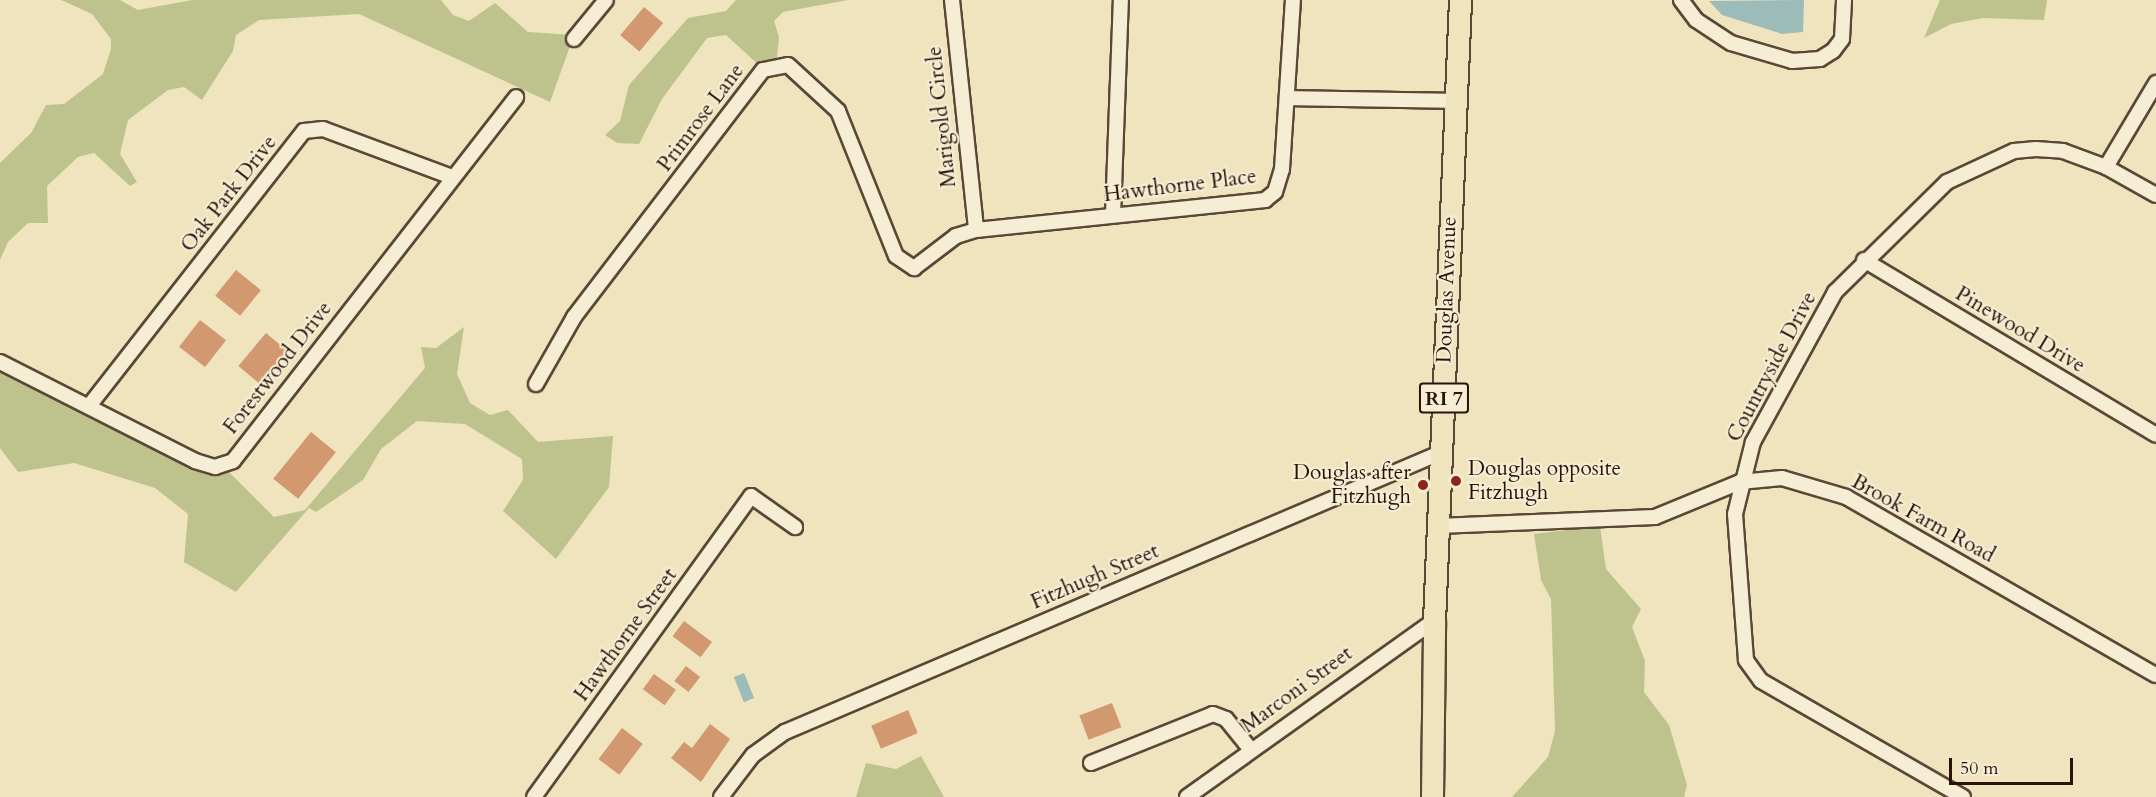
<!DOCTYPE html>
<html>
<head>
<meta charset="utf-8">
<style>
	body { margin:0 }
	#map { position:relative; width:2156px; height:797px; overflow:hidden; background:#efe4bd; font-family:Cardo,serif }
	div>[style] { position:absolute }
	.green>* { inset:0; background:#bec38e }
	.water>* { inset:0; background:#9cbcb9; transform-origin:0 0 }
	.building>* { inset:0; background:#d2986f; transform-origin:0 0 }
	.roads { filter:drop-shadow(2px 0 #5a4736) drop-shadow(-2px 0 #5a4736) drop-shadow(0 2px #5a4736) drop-shadow(0 -2px #5a4736) }
	.minor>* { height:14px; margin:-7px; padding:0 7px; transform-origin:7px; border-radius:7px; background:#f5edd4 }
	.primary>* { height:21px; margin:-10.5px; padding:0 10.5px; transform-origin:10.5px; border-radius:10.5px; background:#efe4bd }
	.dots>* { width:16px; height:16px; translate:-50% -50%; box-sizing:border-box; border:3px solid #f5edd4; border-radius:50% }
	span { translate:-50% -50%; white-space:nowrap; text-align:center; line-height:1.15; -webkit-text-stroke:4.5px #f5edd4; paint-order:stroke }
	.shield-label span { padding:2px 4px; background:#f5edd4; border:2px solid; border-radius:4px; -webkit-text-stroke-width:0 }
	.shield-label { font-size:20px; color:#291309; font-weight:700 }
	.street-label { font-size:21px; color:#291309 }
	.poi-label { font-size:21px; color:#291309 }
	.left { translate:0 -50%; text-align:left }
	.right { translate:-100% -50%; text-align:right }
	.scale { position:absolute; left:1949px; top:758px; width:124px; height:27px; box-sizing:border-box; border:3px solid #291309; border-top:0; padding-left:8px; font-size:18px; line-height:21px; white-space:nowrap; color:#291309; -webkit-text-stroke:4px #f5edd4; paint-order:stroke }
</style>
</head>
<body>
<div id="map">
	<div class="green">
		<i style="clip-path:polygon(61px 0,120px 0,138px 10px,192px 0,441px 0,453px 15px,469px 21px,495px 3px,528px 32px,574px 35px,550px 102px,359px 14px,259px 20px,236px 35px,233px 51px,202px 100px,184px 87px,168px 90px,128px 120px,120px 154px,137px 182px,130px 186px,94px 153px,78px 157px,47px 186px,48px 223px,28px 223px,8px 242px,0 260px,0 163px,31px 133px,46px 105px,64px 104px,103px 74px,111px 49px,111px 39px,92px 14px)"></i>
		<i style="clip-path:polygon(736px 0,848px 0,783px 12px,774px 21px,779px 37px,776px 66px,762px 68px,726px 35px,707px 38px,662px 99px,639px 144px,617px 143px,605px 135px,620px 121px,629px 85px,688px 18px,726px 11px)"></i>
		<i style="clip-path:polygon(1940px 0,2047px 0,2044px 20px,1983px 18px,1951px 24px,1924px 38px)"></i>
		<i style="clip-path:polygon(464px 327px,457px 374px,470px 403px,490px 415px,508px 410px,538px 442px,613px 436px,609px 487px,556px 559px,503px 511px,523px 480px,522px 459px,465px 424px,417px 421px,381px 449px,363px 480px,316px 512px,309px 508px,236px 592px,184px 562px,188px 514px,155px 488px,74px 463px,18px 472px,0 448px,0 363px,208px 469px,227px 470px,274px 517px,305px 510px,425px 368px,421px 347px,436px 348px)"></i>
		<i style="clip-path:polygon(1600px 526px,1606px 569px,1641px 609px,1632px 627px,1645px 661px,1644px 692px,1669px 725px,1687px 785px,1684px 797px,1512px 797px,1548px 757px,1555px 731px,1551px 599px,1541px 580px,1534px 534px)"></i>
		<i style="clip-path:polygon(921px 756px,944px 797px,856px 797px,866px 763px,896px 769px)"></i>
	</div>
	<div class="water">
		<i style="clip-path:polygon(1804px 0,1803px 32px,1782px 34px,1722px 15px,1709px 1px)"></i>
		<i style="left:744px;top:673px;width:27px;height:11px;rotate:68deg"></i>
	</div>
	<div class="building">
		<i style="left:644px;top:7px;width:25px;height:37px;rotate:40deg"></i>
		<i style="left:236px;top:270px;width:32px;height:33px;rotate:39deg"></i>
		<i style="left:200px;top:320px;width:33px;height:34px;rotate:38deg"></i>
		<i style="left:266px;top:333px;width:30px;height:43px;rotate:40deg"></i>
		<i style="left:311px;top:432px;width:32px;height:60px;rotate:39deg"></i>
		<i style="left:684px;top:621px;width:35px;height:19px;rotate:37deg"></i>
		<i style="left:686px;top:666px;width:18px;height:19px;rotate:38deg"></i>
		<i style="left:654px;top:674px;width:27px;height:19px;rotate:36deg"></i>
		<i style="left:1112px;top:703px;width:26px;height:35px;rotate:69deg"></i>
		<i style="left:908px;top:710px;width:25px;height:40px;rotate:67deg"></i>
		<i style="clip-path:polygon(710px 724px,730px 739px,701px 782px,671px 758px,684px 742px,692px 748px)"></i>
		<i style="left:622px;top:728px;width:26px;height:39px;rotate:37deg"></i>
	</div>
	<div class="roads">
		<div class="minor">
			<i style="left:952px;top:0;width:231px;rotate:84deg"></i>
			<i style="left:1681px;top:0;width:25px;rotate:53deg"></i>
			<i style="left:1696px;top:20px;width:42px;rotate:33.3deg"></i>
			<i style="left:1731px;top:43px;width:64px;rotate:16.4deg"></i>
			<i style="left:1792px;top:61px;width:28px;rotate:-4deg"></i>
			<i style="left:1820px;top:59px;width:15px;rotate:-32deg"></i>
			<i style="left:1833px;top:51px;width:15px;rotate:-53deg"></i>
			<i style="left:1842px;top:39px;width:39px;rotate:-87deg"></i>
			<i style="left:574px;top:39px;width:50px;rotate:-50.6deg"></i>
			<i style="left:1290px;top:98px;width:164px;rotate:1deg"></i>
			<i style="left:2106px;top:167px;width:98px;rotate:-59.2deg"></i>
			<i style="left:1113px;top:215px;width:215px;rotate:-87.9deg"></i>
			<i style="left:1864px;top:260px;width:340px;rotate:30.9deg"></i>
			<i style="left:0;top:362px;width:219px;rotate:26.9deg"></i>
			<i style="left:195px;top:461px;width:21px;rotate:17deg"></i>
			<i style="left:215px;top:467px;width:19px;rotate:-18deg"></i>
			<i style="left:233px;top:461px;width:461px;rotate:-52.1deg"></i>
			<i style="left:536px;top:384px;width:77px;rotate:-60.4deg"></i>
			<i style="left:574px;top:317px;width:311px;rotate:-52.6deg"></i>
			<i style="left:763px;top:70px;width:25px;rotate:-11deg"></i>
			<i style="left:788px;top:65px;width:68px;rotate:42.6deg"></i>
			<i style="left:838px;top:111px;width:156px;rotate:68.2deg"></i>
			<i style="left:896px;top:256px;width:22px;rotate:34deg"></i>
			<i style="left:914px;top:268px;width:53px;rotate:-37.3deg"></i>
			<i style="left:956px;top:236px;width:21px;rotate:-17deg"></i>
			<i style="left:976px;top:230px;width:291px;rotate:-5.9deg"></i>
			<i style="left:1265px;top:200px;width:13px;rotate:-39deg"></i>
			<i style="left:1275px;top:192px;width:24px;rotate:-73deg"></i>
			<i style="left:1282px;top:169px;width:169px;rotate:-86.3deg"></i>
			<i style="left:89px;top:406px;width:349px;rotate:-52deg"></i>
			<i style="left:304px;top:131px;width:19px;rotate:-6deg"></i>
			<i style="left:323px;top:129px;width:138px;rotate:20.4deg"></i>
			<i style="left:1438px;top:526px;width:217px;rotate:-2.4deg"></i>
			<i style="left:1655px;top:517px;width:92px;rotate:-22.4deg"></i>
			<i style="left:1740px;top:482px;width:42px;rotate:-5.4deg"></i>
			<i style="left:1782px;top:478px;width:67px;rotate:16.5deg"></i>
			<i style="left:1846px;top:497px;width:357px;rotate:29.9deg"></i>
			<i style="left:1091px;top:763px;width:131px;rotate:-21.9deg"></i>
			<i style="left:1213px;top:714px;width:14px;rotate:21deg"></i>
			<i style="left:1226px;top:719px;width:38px;rotate:51deg"></i>
			<i style="left:534px;top:797px;width:371px;rotate:-54.2deg"></i>
			<i style="left:751px;top:496px;width:54px;rotate:35.2deg"></i>
			<i style="left:721px;top:797px;width:53px;rotate:-52.7deg"></i>
			<i style="left:753px;top:755px;width:39px;rotate:-36deg"></i>
			<i style="left:785px;top:732px;width:714px;rotate:-23.08deg"></i>
			<i style="left:1187px;top:797px;width:303px;rotate:-35.5deg"></i>
			<i style="left:1963px;top:797px;width:233px;rotate:-150.1deg"></i>
			<i style="left:1761px;top:681px;width:26px;rotate:-126deg"></i>
			<i style="left:1746px;top:660px;width:146px;rotate:-94.3deg"></i>
			<i style="left:1735px;top:514px;width:74px;rotate:-76deg"></i>
			<i style="left:1753px;top:442px;width:171px;rotate:-61.3deg"></i>
			<i style="left:1835px;top:292px;width:157px;rotate:-44.5deg"></i>
			<i style="left:1947px;top:182px;width:74px;rotate:-24.8deg"></i>
			<i style="left:2014px;top:151px;width:22px;rotate:-5deg"></i>
			<i style="left:2036px;top:149px;width:27px;rotate:4deg"></i>
			<i style="left:2063px;top:151px;width:46px;rotate:20.4deg"></i>
			<i style="left:2106px;top:167px;width:57px;rotate:29.2deg"></i>
		</div>
		<div class="primary">
			<i style="left:1432px;top:797px;width:176px;rotate:-89.3deg"></i>
			<i style="left:1434px;top:621px;width:622px;rotate:-87.6deg"></i>
		</div>
	</div>
	<div class="dots">
		<i style="left:1456px;top:481px;background:#8f2418"></i>
		<i style="left:1423px;top:485px;background:#8f2418"></i>
	</div>
	<div class="shield-label">
		<span style="left:1444px;top:398px">RI 7</span>
	</div>
	<div class="street-label">
		<span style="left:942px;top:117px;rotate:-96deg">Marigold Circle</span>
		<span style="left:701px;top:118px;rotate:-53deg">Primrose Lane</span>
		<span style="left:1180px;top:186px;rotate:-7deg">Hawthorne Place</span>
		<span style="left:229px;top:194px;rotate:-52deg">Oak Park Drive</span>
		<span style="left:1447px;top:290px;rotate:-88deg">Douglas Avenue</span>
		<span style="left:2020px;top:330px;rotate:31deg">Pinewood Drive</span>
		<span style="left:1772px;top:367px;rotate:-62deg">Countryside Drive</span>
		<span style="left:278px;top:368px;rotate:-52deg">Forestwood Drive</span>
		<span style="left:1923px;top:519px;rotate:29deg">Brook Farm Road</span>
		<span style="left:1095px;top:577px;rotate:-23deg">Fitzhugh Street</span>
		<span style="left:626px;top:635px;rotate:-54deg">Hawthorne Street</span>
		<span style="left:1297px;top:690px;rotate:-36deg">Marconi Street</span>
	</div>
	<div class="poi-label">
		<span class="left" style="left:1468px;top:481px">Douglas opposite<br>Fitzhugh</span>
		<span class="right" style="left:1411px;top:485px">Douglas after<br>Fitzhugh</span>
	</div>
	<div class="scale">50 m</div>
</div>
</body>
</html>
